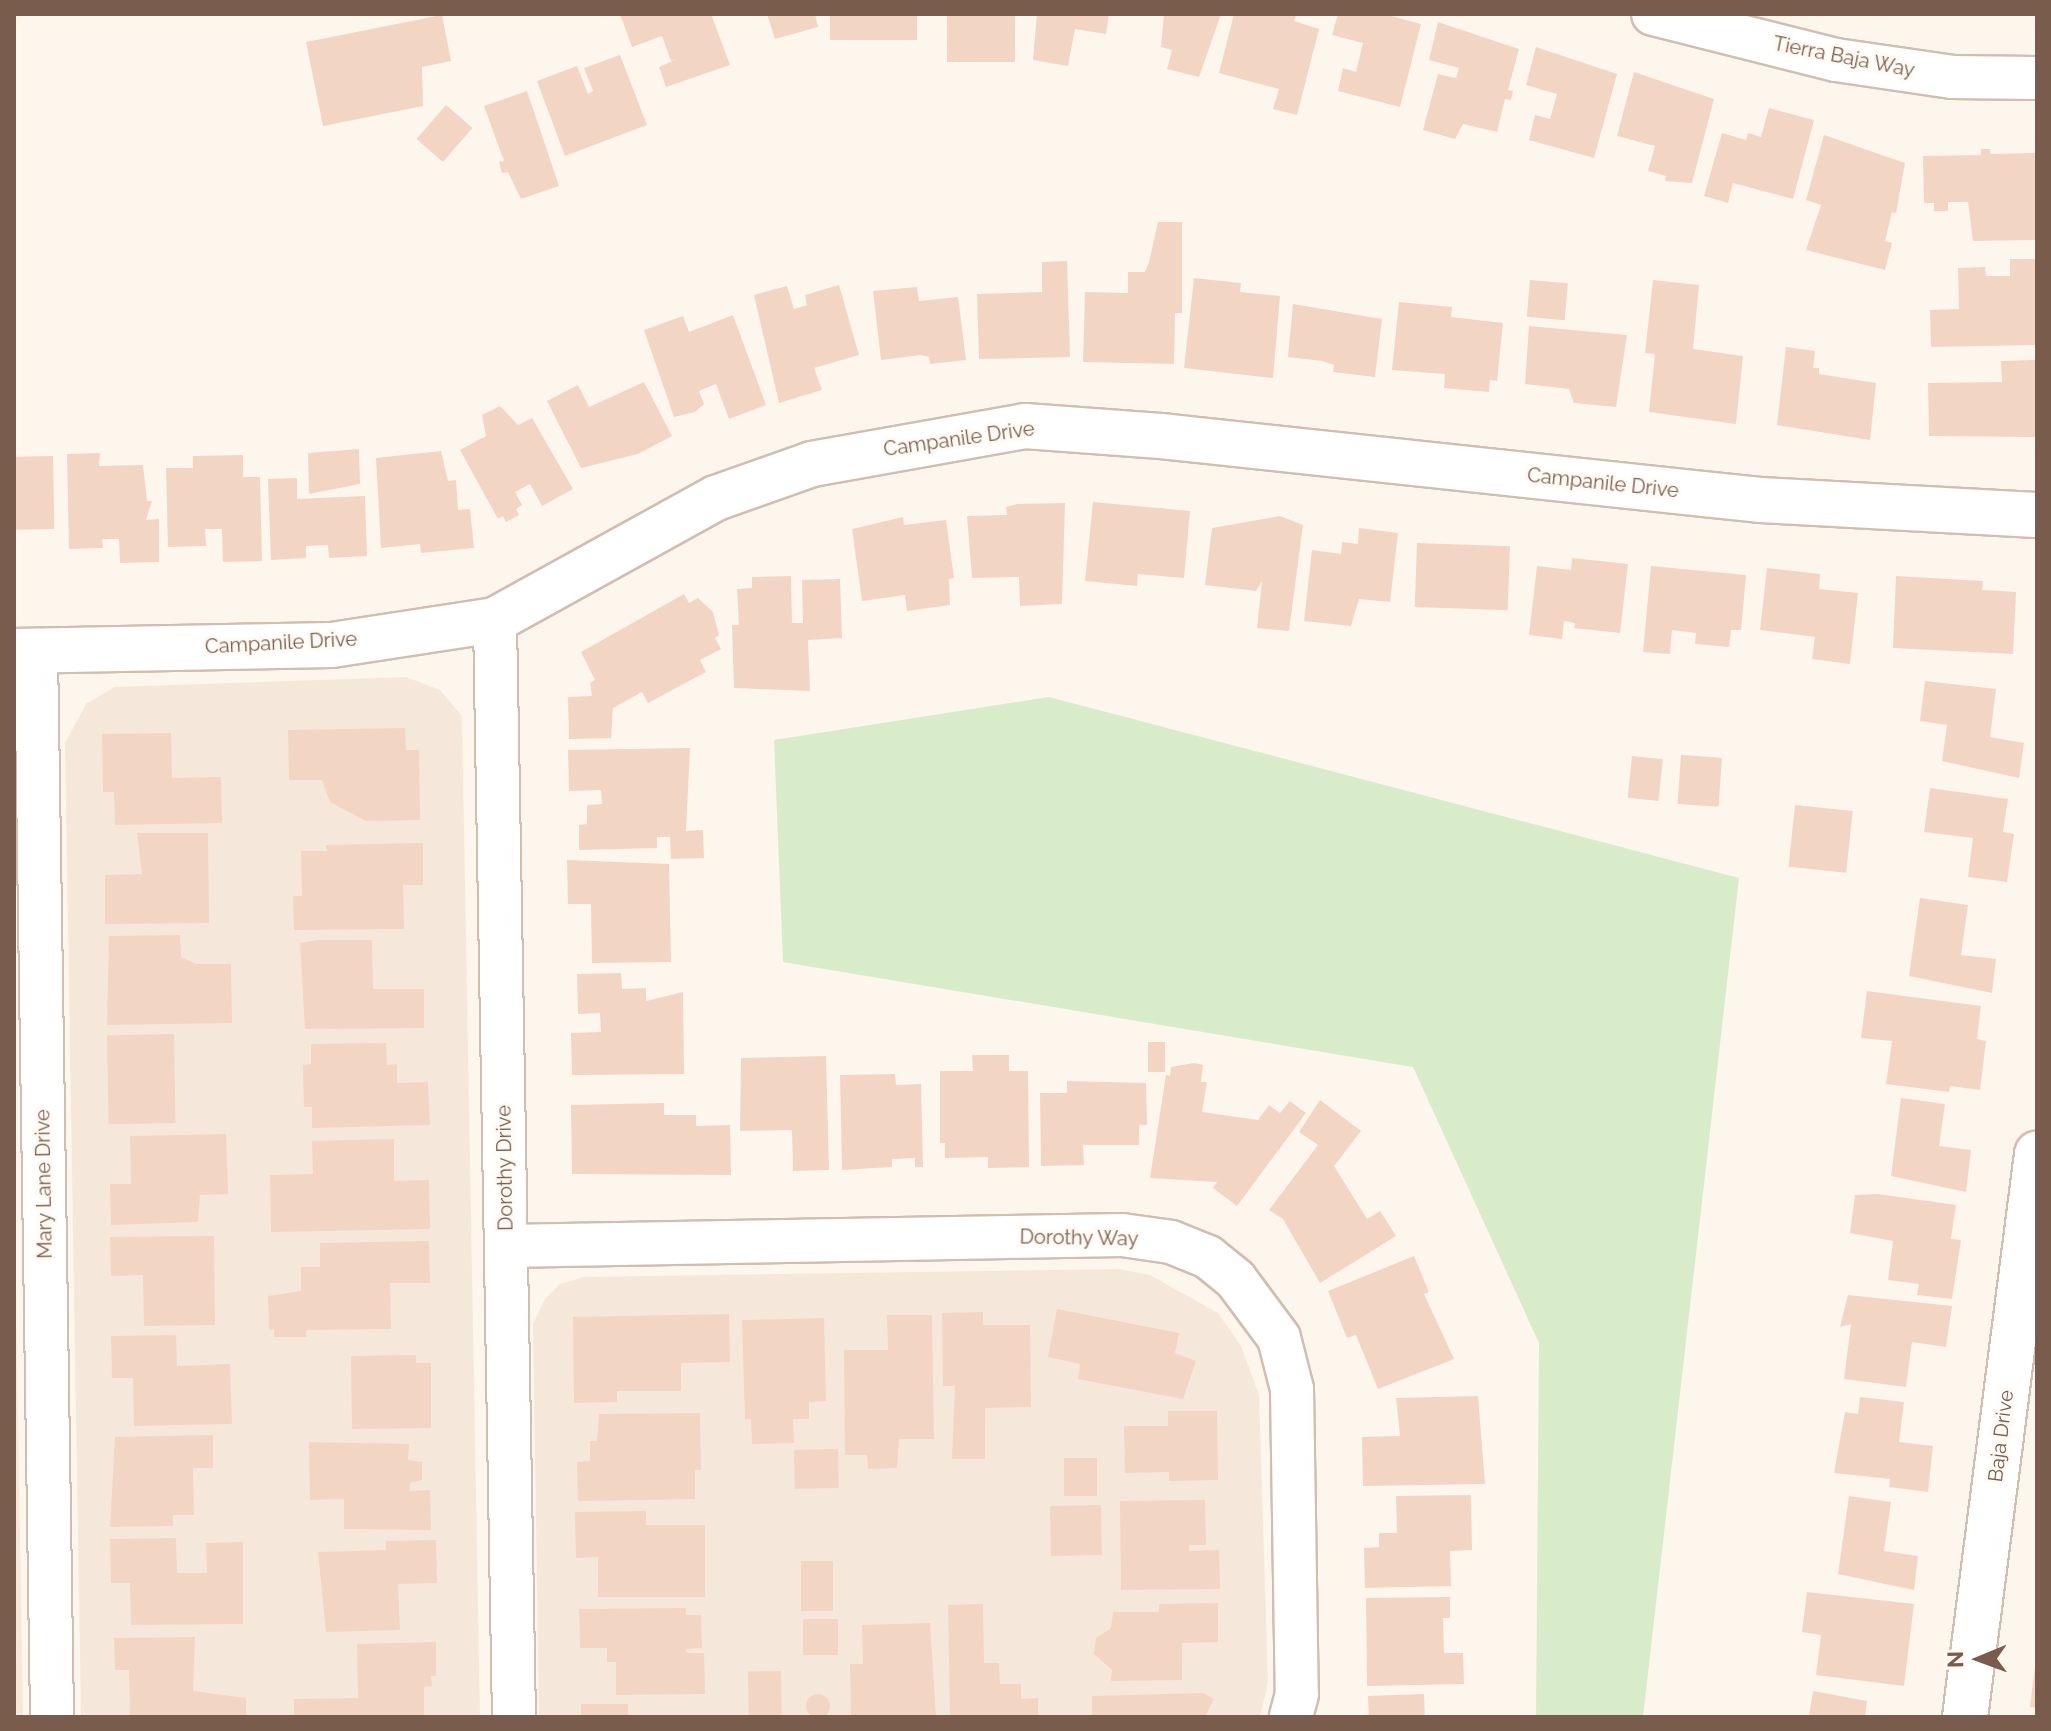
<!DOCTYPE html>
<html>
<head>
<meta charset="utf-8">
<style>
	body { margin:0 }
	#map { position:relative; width:2051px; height:1731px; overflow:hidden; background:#fdf6ec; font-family:Raleway,sans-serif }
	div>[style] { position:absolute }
	.residential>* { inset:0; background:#f5e8da }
	.green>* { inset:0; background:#d8ecc9 }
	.building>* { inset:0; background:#f3d5c3; transform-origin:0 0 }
	.round { border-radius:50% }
	.roads { filter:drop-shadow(2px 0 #d1beb0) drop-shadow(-2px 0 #d1beb0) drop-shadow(0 2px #d1beb0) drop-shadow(0 -2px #d1beb0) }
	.street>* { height:42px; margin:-21px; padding:0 21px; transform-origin:21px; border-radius:21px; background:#fff }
	.secondary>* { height:44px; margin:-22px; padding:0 22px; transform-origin:22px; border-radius:22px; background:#fff }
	span { translate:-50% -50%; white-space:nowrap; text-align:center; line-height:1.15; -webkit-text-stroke:6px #fffaf3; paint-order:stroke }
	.street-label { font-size:20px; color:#7a5c4d }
	.frame { position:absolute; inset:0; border:16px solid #7a5c4d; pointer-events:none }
	.north { position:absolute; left:1939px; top:1619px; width:80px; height:80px; -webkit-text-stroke:6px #fffaf3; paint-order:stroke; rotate:269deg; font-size:22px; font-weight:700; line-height:32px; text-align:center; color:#7a5c4d }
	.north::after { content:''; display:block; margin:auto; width:28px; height:36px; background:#7a5c4d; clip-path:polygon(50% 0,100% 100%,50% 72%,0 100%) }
</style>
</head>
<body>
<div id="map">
	<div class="residential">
		<i style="clip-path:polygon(406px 677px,440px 690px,462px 716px,480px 1717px,81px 1717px,65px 743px,86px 704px,114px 687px)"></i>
		<i style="clip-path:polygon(14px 1178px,23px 1717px,14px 1717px)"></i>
		<i style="clip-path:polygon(1118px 1269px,1150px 1275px,1218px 1313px,1241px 1346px,1259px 1395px,1268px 1683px,1260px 1717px,539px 1717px,533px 1324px,545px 1299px,560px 1284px,584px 1277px)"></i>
	</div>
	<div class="green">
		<i style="clip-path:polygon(1049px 697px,1739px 878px,1643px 1717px,1536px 1717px,1539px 1343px,1413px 1067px,783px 962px,774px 740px)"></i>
	</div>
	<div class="building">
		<i style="clip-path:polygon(620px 14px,711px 14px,730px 65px,666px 87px,659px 67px,677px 59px,671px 61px,662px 36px,632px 47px)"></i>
		<i style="clip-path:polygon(767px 14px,815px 14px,818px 27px,775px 39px)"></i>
		<i style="left:830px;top:14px;width:87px;height:26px"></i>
		<i style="left:947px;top:14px;width:68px;height:48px"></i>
		<i style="clip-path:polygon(1037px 14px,1109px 14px,1106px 34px,1075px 29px,1068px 66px,1033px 60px)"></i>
		<i style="clip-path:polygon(1164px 14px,1221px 14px,1199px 77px,1167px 69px,1172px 50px,1161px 47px)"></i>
		<i style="clip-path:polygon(1234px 14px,1291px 14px,1296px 16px,1294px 21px,1319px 29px,1297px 115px,1273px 109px,1279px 89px,1219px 73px)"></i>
		<i style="clip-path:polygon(1338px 14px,1384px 14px,1421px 24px,1400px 107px,1338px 91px,1343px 68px,1356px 72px,1363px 43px,1332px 35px)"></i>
		<i style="clip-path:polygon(442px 15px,451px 61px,422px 67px,423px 106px,323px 126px,306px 42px)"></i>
		<i style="clip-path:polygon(1438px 22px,1519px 49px,1508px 90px,1513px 91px,1511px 100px,1505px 99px,1497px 132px,1463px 124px,1455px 139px,1423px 130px,1438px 74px,1456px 78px,1459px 68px,1429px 60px)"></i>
		<i style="clip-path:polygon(1536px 47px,1617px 74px,1594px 158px,1529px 140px,1535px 115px,1550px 119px,1557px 94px,1526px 85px)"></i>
		<i style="clip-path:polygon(620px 55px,647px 125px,565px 156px,537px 81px,577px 66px,588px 94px,593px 91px,584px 68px)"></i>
		<i style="clip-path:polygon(1634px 72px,1714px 99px,1692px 183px,1665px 181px,1666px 176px,1648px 171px,1655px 146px,1617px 136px)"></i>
		<i style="clip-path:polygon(527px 91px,559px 186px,521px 199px,508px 172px,502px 173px,499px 162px,504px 161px,484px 106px)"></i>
		<i style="left:446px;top:105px;width:35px;height:45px;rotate:41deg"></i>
		<i style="clip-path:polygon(1769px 108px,1814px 120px,1793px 199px,1733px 183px,1728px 203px,1704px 196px,1722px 133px,1746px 140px,1748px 133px,1761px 137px)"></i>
		<i style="clip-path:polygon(1824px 135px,1905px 163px,1896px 213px,1892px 212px,1885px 241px,1892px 243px,1885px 270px,1806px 250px,1821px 205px,1806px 200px)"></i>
		<i style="clip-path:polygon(1981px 149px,1990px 149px,1990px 154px,2035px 153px,2037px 240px,1973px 241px,1968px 202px,1948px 202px,1948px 211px,1934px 211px,1934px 203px,1924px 203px,1923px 156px,1981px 155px)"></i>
		<i style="clip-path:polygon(1158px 222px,1182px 222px,1182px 313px,1175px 313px,1174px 364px,1083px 362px,1085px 292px,1128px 293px,1128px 272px,1145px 272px,1149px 262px)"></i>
		<i style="clip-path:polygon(2010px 259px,2037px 259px,2037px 345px,1931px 347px,1930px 310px,1959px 309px,1958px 268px,1985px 267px,1986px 276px,2010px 276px)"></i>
		<i style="clip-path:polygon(1067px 261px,1070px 357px,979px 359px,977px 294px,1042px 292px,1042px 262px)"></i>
		<i style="clip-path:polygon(1194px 278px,1241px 283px,1240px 292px,1280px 296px,1273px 378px,1184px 368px)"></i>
		<i style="left:1530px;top:280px;width:38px;height:37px;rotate:5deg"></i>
		<i style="clip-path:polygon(1653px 280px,1699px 285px,1693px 349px,1743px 356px,1736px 424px,1649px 412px,1655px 354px,1645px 353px)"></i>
		<i style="clip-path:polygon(839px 285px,859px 355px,814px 368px,822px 390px,779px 403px,754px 295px,787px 286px,794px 309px,807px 305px,805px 295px)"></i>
		<i style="clip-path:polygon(917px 287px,919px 301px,958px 297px,966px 360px,930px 364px,929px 357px,921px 355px,881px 360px,873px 291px)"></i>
		<i style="clip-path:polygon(1399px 302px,1452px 307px,1451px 317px,1503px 323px,1497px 381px,1490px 380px,1489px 392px,1444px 388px,1445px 374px,1392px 370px)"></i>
		<i style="clip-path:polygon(1293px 304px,1382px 319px,1375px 377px,1333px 372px,1334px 365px,1322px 361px,1288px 357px)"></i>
		<i style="clip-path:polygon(733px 315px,766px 405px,729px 419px,716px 384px,699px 391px,704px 404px,695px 412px,674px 417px,644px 330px,683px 316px,689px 332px)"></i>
		<i style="clip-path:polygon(1529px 326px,1627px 335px,1616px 407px,1574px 403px,1569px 389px,1525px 384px)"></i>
		<i style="clip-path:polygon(1786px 347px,1815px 351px,1813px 368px,1819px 368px,1819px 374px,1876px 383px,1870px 440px,1777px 425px)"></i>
		<i style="clip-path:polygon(2037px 360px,2037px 437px,1929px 436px,1928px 383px,2002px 382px,2001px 361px)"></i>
		<i style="clip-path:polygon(644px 382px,672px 436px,638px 454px,581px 468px,547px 401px,578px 385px,589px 407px)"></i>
		<i style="clip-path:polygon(500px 406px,518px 425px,532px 418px,573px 489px,542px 506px,530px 484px,515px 492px,522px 505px,516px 509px,519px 515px,506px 522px,503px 516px,498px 519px,460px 450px,486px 436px,482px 415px)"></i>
		<i style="clip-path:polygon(359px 449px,360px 484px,309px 494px,308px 453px)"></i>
		<i style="clip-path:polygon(441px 451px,448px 481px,456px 480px,458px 510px,470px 509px,474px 548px,421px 553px,420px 544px,381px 548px,376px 458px)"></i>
		<i style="clip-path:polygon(100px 453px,99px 466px,143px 465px,147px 501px,152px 501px,146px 520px,159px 519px,159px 562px,120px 563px,119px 539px,102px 539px,103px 548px,69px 549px,67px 454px)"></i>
		<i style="clip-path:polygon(243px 455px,243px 477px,260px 477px,262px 561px,223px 562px,222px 529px,205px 529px,206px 546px,168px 547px,166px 468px,193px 468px,193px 456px)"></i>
		<i style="left:53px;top:456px;width:73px;height:39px;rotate:89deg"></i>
		<i style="clip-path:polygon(297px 478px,297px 499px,365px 496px,367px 556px,329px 558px,328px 545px,306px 546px,306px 558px,271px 560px,268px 479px)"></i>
		<i style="clip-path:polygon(1093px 502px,1190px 511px,1184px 578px,1138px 574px,1137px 586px,1085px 581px)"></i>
		<i style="clip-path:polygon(1065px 503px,1062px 604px,1020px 606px,1019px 577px,972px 578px,967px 516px,1007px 515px,1006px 507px,1017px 504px)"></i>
		<i style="clip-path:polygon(1280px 516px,1303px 525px,1289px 631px,1257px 628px,1262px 581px,1256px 591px,1205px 585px,1212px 528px)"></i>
		<i style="clip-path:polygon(903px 517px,904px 525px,946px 520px,954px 578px,949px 579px,950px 605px,907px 611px,905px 595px,862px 601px,852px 529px)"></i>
		<i style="clip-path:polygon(1359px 528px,1398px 533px,1390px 602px,1359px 599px,1351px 626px,1304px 621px,1312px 550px,1341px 554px,1342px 542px,1358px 544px)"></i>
		<i style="left:1417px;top:543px;width:93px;height:64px;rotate:2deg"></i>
		<i style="clip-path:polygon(1572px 558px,1628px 564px,1620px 633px,1574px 628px,1575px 623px,1564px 621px,1562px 639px,1529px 635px,1537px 566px,1571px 570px)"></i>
		<i style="clip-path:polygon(1651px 566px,1746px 575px,1741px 630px,1731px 630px,1729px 647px,1695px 644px,1696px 633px,1672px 630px,1670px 654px,1643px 652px)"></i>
		<i style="clip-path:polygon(1767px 568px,1820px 574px,1819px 589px,1858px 593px,1850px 664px,1812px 659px,1815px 637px,1760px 630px)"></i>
		<i style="clip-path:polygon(791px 576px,792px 623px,803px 623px,802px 580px,840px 579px,842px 638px,808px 640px,810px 691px,734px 688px,732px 625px,739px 625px,737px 589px,752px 588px,752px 577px)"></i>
		<i style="clip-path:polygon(1896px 576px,1983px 581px,1982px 590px,2016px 592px,2013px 654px,1893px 648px)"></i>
		<i style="clip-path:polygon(684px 594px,689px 603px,698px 598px,713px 612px,719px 635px,715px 638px,721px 649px,700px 660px,706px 672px,648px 703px,642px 692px,613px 708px,611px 738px,569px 739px,568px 697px,592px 696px,590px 683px,595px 680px,581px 652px)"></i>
		<i style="clip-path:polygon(1925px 681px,1996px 689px,1990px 737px,2024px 743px,2019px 778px,1942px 761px,1947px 725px,1920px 721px)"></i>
		<i style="clip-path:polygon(405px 728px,406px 750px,419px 750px,420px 820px,366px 821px,330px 802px,322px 780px,289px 780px,288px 730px)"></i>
		<i style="clip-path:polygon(171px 733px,172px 778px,221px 777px,222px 823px,115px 825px,114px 792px,103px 792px,102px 734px)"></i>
		<i style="clip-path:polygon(690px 748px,686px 831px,703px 830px,704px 858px,671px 859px,670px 837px,657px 837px,657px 848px,579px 850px,579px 825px,587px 824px,587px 805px,602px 804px,601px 790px,569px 791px,568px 750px)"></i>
		<i style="left:1681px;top:755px;width:41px;height:49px;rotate:4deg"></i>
		<i style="left:1632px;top:756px;width:31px;height:42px;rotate:6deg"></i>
		<i style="clip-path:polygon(1930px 788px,2008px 799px,2003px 832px,2014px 834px,2007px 882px,1968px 877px,1973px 838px,1924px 832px)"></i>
		<i style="left:1795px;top:805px;width:58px;height:62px;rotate:6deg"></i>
		<i style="clip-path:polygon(137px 833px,208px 833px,209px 923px,105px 924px,105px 875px,142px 874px)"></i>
		<i style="clip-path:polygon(423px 843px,423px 885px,403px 885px,404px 929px,294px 930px,293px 896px,302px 896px,301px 851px,327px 851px,326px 845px)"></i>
		<i style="clip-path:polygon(567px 860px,669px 864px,671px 962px,592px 963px,591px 904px,568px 904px)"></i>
		<i style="clip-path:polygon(1920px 898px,1968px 905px,1961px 955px,1996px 959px,1992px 993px,1909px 976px)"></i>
		<i style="clip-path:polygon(180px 935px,181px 957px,196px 964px,231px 964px,232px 1023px,107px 1025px,109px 936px)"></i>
		<i style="clip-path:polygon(317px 940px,372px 940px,373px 989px,424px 989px,424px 1028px,305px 1029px,300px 943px)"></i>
		<i style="clip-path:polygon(621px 973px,622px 989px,646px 988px,646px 1001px,683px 992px,684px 1074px,572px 1075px,571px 1033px,601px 1032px,600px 1013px,578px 1014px,577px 974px)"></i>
		<i style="clip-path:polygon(1867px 991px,1981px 1006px,1977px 1039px,1986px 1041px,1980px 1090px,1950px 1086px,1949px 1092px,1886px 1084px,1892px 1041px,1861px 1038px)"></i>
		<i style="left:174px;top:1034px;width:89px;height:67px;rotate:89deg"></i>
		<i style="left:1148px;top:1042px;width:17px;height:30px"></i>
		<i style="clip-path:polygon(386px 1043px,387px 1065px,397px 1064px,397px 1083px,428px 1082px,430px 1125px,312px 1128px,312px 1107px,304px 1107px,303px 1065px,311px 1064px,311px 1044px)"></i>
		<i style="clip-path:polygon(972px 1055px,1009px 1055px,1009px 1071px,1028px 1071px,1029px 1167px,988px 1168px,988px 1157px,945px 1158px,945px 1143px,940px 1143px,940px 1071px,973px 1071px)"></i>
		<i style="clip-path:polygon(826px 1056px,829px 1170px,793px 1171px,792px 1130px,740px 1131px,741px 1058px)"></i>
		<i style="clip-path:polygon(1194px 1063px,1203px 1065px,1201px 1082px,1207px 1082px,1202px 1112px,1258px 1120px,1269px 1105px,1280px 1113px,1290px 1101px,1306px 1113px,1237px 1206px,1213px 1188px,1217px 1182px,1150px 1178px,1166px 1075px,1170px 1076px,1171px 1067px)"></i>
		<i style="clip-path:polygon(895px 1074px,896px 1085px,921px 1084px,923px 1167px,915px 1167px,915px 1158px,892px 1159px,892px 1167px,842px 1170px,840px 1075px)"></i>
		<i style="clip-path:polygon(1067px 1081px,1146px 1083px,1147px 1125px,1139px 1125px,1139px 1145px,1083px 1145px,1084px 1165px,1041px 1166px,1040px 1093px,1067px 1093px)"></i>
		<i style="clip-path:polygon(1901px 1098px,1945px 1104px,1939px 1146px,1971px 1150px,1966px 1192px,1891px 1176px)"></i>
		<i style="clip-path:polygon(1320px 1100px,1361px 1131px,1334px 1166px,1367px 1219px,1380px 1211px,1396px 1236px,1320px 1283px,1283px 1219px,1269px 1210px,1318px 1145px,1299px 1132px)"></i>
		<i style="clip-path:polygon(664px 1103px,664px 1115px,696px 1115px,696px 1126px,730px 1125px,731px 1175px,572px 1174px,571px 1105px)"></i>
		<i style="clip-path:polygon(226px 1134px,228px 1194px,200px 1195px,198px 1222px,111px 1225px,110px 1184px,131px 1184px,130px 1136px)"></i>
		<i style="clip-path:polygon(394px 1139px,394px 1181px,429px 1180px,430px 1229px,271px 1232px,270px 1175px,313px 1174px,312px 1141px)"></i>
		<i style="clip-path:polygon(1878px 1194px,1956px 1205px,1951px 1239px,1961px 1240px,1952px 1299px,1917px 1295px,1919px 1284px,1888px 1280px,1893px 1241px,1850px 1233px,1855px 1195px)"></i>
		<i style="clip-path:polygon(214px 1236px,215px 1325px,144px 1326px,143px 1275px,111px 1276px,110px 1237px)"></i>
		<i style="clip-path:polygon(429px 1241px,430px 1283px,390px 1283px,391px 1329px,306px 1330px,306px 1337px,274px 1337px,274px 1329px,269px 1330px,268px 1296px,301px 1291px,301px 1267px,320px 1267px,320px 1243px)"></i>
		<i style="clip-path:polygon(1414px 1256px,1429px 1292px,1424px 1294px,1454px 1359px,1378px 1389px,1356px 1335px,1347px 1338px,1328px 1291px)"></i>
		<i style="clip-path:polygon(1848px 1295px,1952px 1306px,1946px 1347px,1912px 1342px,1906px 1387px,1844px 1379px,1851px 1324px,1840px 1327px)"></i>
		<i style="clip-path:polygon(1057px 1309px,1179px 1333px,1175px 1353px,1196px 1361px,1183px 1399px,1078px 1379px,1080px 1364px,1048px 1357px)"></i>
		<i style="clip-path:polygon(983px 1312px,983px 1325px,1030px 1325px,1031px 1407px,985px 1408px,985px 1459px,952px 1459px,955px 1386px,943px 1386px,942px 1313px)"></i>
		<i style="clip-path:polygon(729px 1314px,730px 1362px,681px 1363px,681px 1391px,617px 1391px,617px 1402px,574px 1403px,573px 1317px)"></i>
		<i style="clip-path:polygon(887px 1315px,932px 1315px,934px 1439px,899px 1439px,897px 1468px,868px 1469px,867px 1455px,845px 1455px,844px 1350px,888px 1350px)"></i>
		<i style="clip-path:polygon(824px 1318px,826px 1401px,809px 1402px,809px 1419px,793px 1419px,794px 1443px,752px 1444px,751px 1419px,745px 1419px,742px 1320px)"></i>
		<i style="clip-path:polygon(176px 1335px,177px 1366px,230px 1364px,232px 1424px,134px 1426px,133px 1378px,112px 1378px,111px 1336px)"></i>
		<i style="clip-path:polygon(416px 1355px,416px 1363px,431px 1363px,431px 1428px,352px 1429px,351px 1356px)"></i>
		<i style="clip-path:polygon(1478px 1396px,1485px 1484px,1363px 1486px,1362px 1437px,1400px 1436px,1396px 1398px)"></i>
		<i style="clip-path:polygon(1860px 1397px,1904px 1402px,1899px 1442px,1933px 1446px,1928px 1492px,1889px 1487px,1890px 1479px,1834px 1473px,1845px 1412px,1858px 1414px)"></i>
		<i style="clip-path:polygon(1168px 1411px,1217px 1411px,1218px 1480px,1169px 1481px,1169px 1472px,1125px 1473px,1124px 1426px,1168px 1426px)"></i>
		<i style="clip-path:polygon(700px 1413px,701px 1470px,695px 1470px,695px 1499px,578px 1501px,577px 1462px,590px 1461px,590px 1441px,597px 1441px,599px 1414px)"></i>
		<i style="clip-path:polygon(213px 1435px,213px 1468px,193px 1468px,194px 1515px,173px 1515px,173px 1526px,110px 1527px,115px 1437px)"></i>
		<i style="clip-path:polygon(309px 1442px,409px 1444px,408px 1460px,422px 1462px,422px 1480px,410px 1483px,410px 1491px,430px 1490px,431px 1530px,344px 1529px,344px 1499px,310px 1500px)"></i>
		<i style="left:838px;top:1449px;width:39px;height:44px;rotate:89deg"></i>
		<i style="left:1064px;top:1458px;width:33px;height:38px"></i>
		<i style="clip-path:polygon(1471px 1495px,1472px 1550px,1450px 1551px,1451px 1586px,1365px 1588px,1364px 1548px,1379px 1547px,1379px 1533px,1397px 1533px,1396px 1496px)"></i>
		<i style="clip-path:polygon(1849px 1496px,1891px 1502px,1884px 1551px,1918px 1556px,1914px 1590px,1838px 1574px)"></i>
		<i style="clip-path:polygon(1205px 1500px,1206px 1545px,1189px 1545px,1189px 1551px,1219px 1550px,1220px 1589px,1121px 1590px,1120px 1501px)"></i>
		<i style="left:1101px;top:1505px;width:50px;height:51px;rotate:89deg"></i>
		<i style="clip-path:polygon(646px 1511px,646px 1525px,705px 1525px,705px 1597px,598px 1597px,598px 1557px,576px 1558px,575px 1512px)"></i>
		<i style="clip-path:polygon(176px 1538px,177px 1573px,207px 1573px,206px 1543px,243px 1542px,243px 1624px,131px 1625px,130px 1583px,111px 1583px,110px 1539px)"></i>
		<i style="clip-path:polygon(436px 1540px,437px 1583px,398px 1584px,400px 1630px,326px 1632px,318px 1552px,386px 1550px,386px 1541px)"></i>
		<i style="left:801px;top:1561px;width:32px;height:50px"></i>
		<i style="clip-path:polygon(1807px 1592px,1914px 1604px,1904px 1686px,1816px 1675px,1821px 1635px,1802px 1632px)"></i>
		<i style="clip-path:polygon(1450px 1597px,1450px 1618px,1443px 1618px,1444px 1653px,1463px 1653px,1464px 1684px,1367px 1686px,1366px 1598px)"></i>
		<i style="clip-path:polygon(1218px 1603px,1218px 1642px,1182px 1643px,1182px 1680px,1111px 1681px,1112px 1670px,1094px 1654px,1096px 1638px,1111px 1628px,1113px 1612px,1159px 1612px,1159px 1604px)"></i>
		<i style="clip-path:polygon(983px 1604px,984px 1663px,999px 1663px,1000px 1684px,1021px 1684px,1021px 1699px,1038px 1698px,1038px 1717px,950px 1717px,948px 1605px)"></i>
		<i style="clip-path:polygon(686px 1608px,686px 1615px,701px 1615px,702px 1648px,686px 1649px,686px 1653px,704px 1653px,705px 1694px,616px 1695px,616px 1662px,607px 1662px,607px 1648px,580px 1648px,579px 1609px)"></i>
		<i style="left:838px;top:1619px;width:36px;height:35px;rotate:90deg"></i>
		<i style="clip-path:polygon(930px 1623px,936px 1717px,851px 1717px,850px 1664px,863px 1664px,862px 1625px)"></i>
		<i style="clip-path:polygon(195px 1637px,193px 1691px,246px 1698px,246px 1717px,130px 1717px,129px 1670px,115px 1670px,114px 1638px)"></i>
		<i style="clip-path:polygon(436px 1642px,436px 1676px,431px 1676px,432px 1686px,424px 1687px,424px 1717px,294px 1717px,294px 1699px,358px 1698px,357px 1644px)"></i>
		<i style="clip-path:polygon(2035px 1666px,2037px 1666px,2037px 1708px,2030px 1707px)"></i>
		<i style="left:781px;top:1671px;width:46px;height:33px;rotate:89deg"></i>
		<i style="clip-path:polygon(1813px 1691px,1867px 1701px,1865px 1717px,1809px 1717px)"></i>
		<i style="clip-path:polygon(1203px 1693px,1214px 1699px,1205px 1717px,1092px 1717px,1092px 1696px)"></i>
		<i class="round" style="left:806px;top:1694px;width:24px;height:24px"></i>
		<i style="left:1424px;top:1694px;width:23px;height:56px;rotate:88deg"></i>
		<i style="left:628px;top:1704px;width:13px;height:47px;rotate:90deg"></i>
	</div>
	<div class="roads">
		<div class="street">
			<i style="left:1653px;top:14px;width:189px;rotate:14.1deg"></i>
			<i style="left:1836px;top:60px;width:117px;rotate:8.3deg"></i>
			<i style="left:1952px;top:77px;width:85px;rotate:0.7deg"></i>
			<i style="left:495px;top:620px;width:1097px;rotate:89.01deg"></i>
			<i style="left:36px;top:650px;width:1067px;rotate:89.14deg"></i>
			<i style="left:506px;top:1246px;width:616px;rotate:-1.02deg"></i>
			<i style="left:1122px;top:1235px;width:49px;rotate:8.1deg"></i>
			<i style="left:1171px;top:1242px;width:40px;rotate:22deg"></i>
			<i style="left:1208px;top:1257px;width:36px;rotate:39deg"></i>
			<i style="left:1236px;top:1280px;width:72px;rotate:53.4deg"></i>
			<i style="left:1279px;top:1338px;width:53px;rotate:75.7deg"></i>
			<i style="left:1292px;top:1389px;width:305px;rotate:89.1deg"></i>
			<i style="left:1297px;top:1694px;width:24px;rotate:105deg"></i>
		</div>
		<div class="secondary">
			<i style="left:14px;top:651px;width:318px;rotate:-1.1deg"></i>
			<i style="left:332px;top:645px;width:165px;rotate:-8.7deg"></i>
			<i style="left:495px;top:620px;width:252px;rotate:-28.9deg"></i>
			<i style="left:716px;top:498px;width:102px;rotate:-19.5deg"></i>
			<i style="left:812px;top:464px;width:216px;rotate:-10.1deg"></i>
			<i style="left:1025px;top:426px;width:136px;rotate:4.2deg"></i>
			<i style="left:1161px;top:436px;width:602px;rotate:6.1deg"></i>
			<i style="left:1760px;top:500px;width:277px;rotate:3.1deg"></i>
			<i style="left:1965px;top:1717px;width:568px;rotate:-82.71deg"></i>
		</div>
	</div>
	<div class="street-label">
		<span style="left:1844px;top:57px;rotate:11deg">Tierra Baja Way</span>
		<span style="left:959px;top:439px;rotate:-8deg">Campanile Drive</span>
		<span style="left:1603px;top:483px;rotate:6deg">Campanile Drive</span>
		<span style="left:281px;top:643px;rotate:-3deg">Campanile Drive</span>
		<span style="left:505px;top:1168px;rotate:-91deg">Dorothy Drive</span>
		<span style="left:44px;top:1184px;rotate:-91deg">Mary Lane Drive</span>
		<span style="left:1079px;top:1238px;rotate:1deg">Dorothy Way</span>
		<span style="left:2001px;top:1436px;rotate:-83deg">Baja Drive</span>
	</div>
	<div class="frame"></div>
	<div class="north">N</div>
</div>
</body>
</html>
